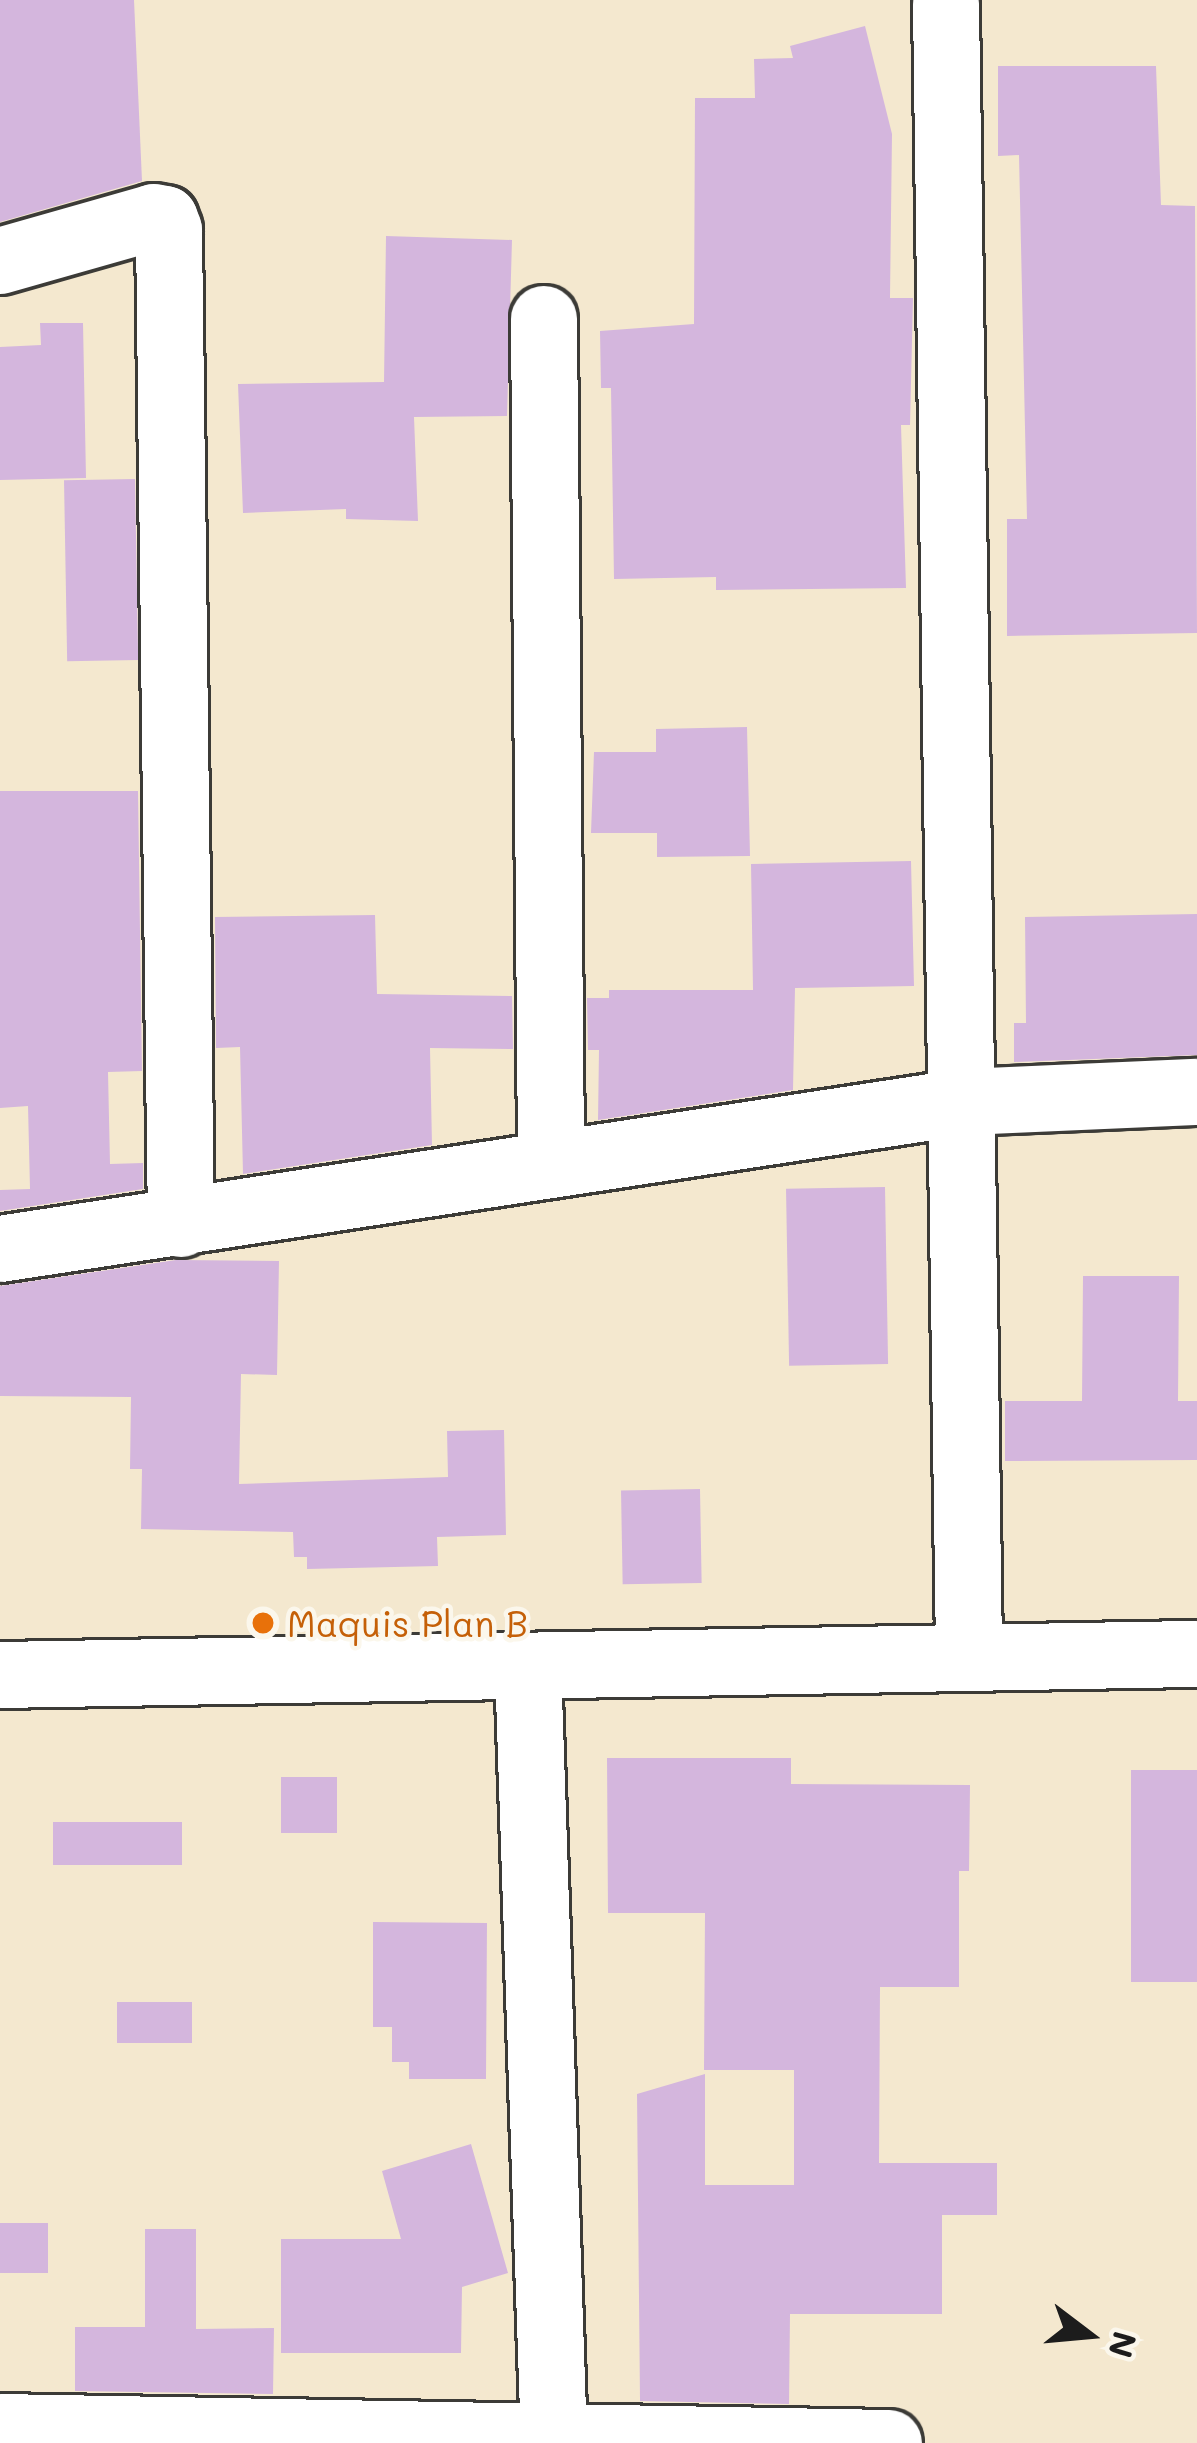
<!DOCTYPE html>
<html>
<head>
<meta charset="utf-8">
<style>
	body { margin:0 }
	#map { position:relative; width:1197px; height:2443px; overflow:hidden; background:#f4e8cf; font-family:Mali,sans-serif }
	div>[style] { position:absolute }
	.building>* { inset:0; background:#d4b6dd; transform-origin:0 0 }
	.roads { filter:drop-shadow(3px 0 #3c3b37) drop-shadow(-3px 0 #3c3b37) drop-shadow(0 3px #3c3b37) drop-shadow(0 -3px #3c3b37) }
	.minor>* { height:66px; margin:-33px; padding:0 33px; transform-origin:33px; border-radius:33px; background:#fff }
	.dots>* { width:33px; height:33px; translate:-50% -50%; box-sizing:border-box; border:6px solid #fbf7ec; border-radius:50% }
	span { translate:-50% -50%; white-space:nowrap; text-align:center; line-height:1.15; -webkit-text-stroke:9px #fbf7ec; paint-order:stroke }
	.food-label { font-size:36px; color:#c56008 }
	.left { translate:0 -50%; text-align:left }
	.north { position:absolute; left:1029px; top:2275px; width:120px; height:120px; -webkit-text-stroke:9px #fbf7ec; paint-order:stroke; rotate:106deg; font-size:33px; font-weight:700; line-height:48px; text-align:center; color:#1c1c1c }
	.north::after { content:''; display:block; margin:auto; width:42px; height:54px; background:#1c1c1c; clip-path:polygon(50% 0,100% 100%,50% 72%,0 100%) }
</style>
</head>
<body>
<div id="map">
	<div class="building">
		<i style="clip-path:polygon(0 0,134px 0,142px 181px,0 222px)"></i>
		<i style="clip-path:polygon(865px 26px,892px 134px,890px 298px,913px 298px,910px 425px,901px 425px,906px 588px,716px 590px,716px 577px,614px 579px,611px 388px,601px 388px,600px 331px,694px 324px,695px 98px,755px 98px,754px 59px,793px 58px,790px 46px)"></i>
		<i style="clip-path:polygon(998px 66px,1156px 66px,1161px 205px,1195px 206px,1197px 633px,1007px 636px,1007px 519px,1027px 519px,1019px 155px,998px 156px)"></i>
		<i style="clip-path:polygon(386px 236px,512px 240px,507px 416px,414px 417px,418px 521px,346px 519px,346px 509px,243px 513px,238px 384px,384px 382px)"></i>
		<i style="clip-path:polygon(40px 323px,83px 323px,86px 478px,0 480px,0 347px,41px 345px)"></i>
		<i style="left:135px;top:479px;width:181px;height:71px;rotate:89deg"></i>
		<i style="clip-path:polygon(747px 727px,750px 856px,657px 857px,657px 833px,591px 833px,594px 752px,656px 752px,656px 729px)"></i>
		<i style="clip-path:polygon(0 791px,138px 791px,142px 1071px,108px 1072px,110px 1164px,143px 1163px,143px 1189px,0 1211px,0 1190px,30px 1189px,28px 1106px,0 1108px)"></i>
		<i style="clip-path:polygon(911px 861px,914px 986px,795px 988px,793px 1090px,598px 1120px,599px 1050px,588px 1050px,587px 998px,609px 998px,609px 990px,753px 990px,751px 864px)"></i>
		<i style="clip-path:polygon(1197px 914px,1197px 1055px,1014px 1062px,1014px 1023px,1026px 1023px,1025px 917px)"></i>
		<i style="clip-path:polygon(375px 915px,377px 994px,512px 996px,513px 1049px,430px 1048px,432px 1145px,243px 1174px,240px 1047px,216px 1048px,215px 917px)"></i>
		<i style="left:885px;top:1187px;width:177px;height:99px;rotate:89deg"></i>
		<i style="clip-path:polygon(176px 1260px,279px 1261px,277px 1375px,241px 1374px,239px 1484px,448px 1477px,447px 1431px,504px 1430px,506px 1535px,437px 1537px,438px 1566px,307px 1569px,307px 1557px,294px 1557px,293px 1532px,141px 1529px,142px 1469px,130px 1469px,131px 1397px,0 1396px,0 1286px)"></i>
		<i style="clip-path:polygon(1083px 1276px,1179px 1276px,1178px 1401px,1197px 1401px,1197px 1460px,1005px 1461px,1005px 1401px,1082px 1401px)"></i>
		<i style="left:700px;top:1489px;width:94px;height:79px;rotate:89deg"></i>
		<i style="clip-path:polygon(607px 1758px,791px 1758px,791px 1784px,970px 1785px,969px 1871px,959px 1871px,959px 1987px,880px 1987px,879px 2163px,997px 2163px,997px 2215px,942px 2215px,942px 2314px,790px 2314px,789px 2404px,640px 2401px,637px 2094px,705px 2074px,705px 2185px,794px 2185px,794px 2070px,704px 2070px,705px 1913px,608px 1913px)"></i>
		<i style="left:1131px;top:1770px;width:66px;height:212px"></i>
		<i style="left:281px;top:1777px;width:56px;height:56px"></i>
		<i style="left:182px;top:1822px;width:43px;height:129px;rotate:90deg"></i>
		<i style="clip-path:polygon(373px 1922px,487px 1923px,486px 2079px,409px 2079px,409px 2062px,392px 2062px,392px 2027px,373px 2027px)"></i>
		<i style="left:192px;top:2002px;width:41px;height:75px;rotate:90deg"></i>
		<i style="clip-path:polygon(471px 2144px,508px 2273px,462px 2287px,461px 2353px,281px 2353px,281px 2239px,401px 2239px,382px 2171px)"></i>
		<i style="left:48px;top:2223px;width:50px;height:48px;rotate:90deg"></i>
		<i style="clip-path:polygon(145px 2229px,196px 2229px,196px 2329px,274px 2328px,273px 2394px,75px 2391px,75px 2327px,145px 2327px)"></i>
	</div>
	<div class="roads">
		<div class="minor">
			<i style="left:946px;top:4px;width:1654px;rotate:89.2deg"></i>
			<i style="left:0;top:261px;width:160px;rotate:-15.9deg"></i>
			<i style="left:154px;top:217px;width:11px;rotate:10deg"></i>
			<i style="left:165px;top:219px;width:12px;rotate:70deg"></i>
			<i style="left:169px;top:230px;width:994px;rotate:89.31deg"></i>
			<i style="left:544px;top:319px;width:844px;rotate:89.52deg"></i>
			<i style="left:0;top:1249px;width:975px;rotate:-8.67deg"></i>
			<i style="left:964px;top:1102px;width:233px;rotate:-2.5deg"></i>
			<i style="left:528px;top:1666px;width:777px;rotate:88.08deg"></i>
			<i style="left:0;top:1675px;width:1197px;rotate:-1.01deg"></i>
			<i style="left:0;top:2427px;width:889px;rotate:1.03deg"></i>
		</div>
	</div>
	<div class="dots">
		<i style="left:263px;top:1623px;background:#e8710a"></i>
	</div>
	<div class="food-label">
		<span class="left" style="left:287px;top:1623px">Maquis Plan B</span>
	</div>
	<div class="north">N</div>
</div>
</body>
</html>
